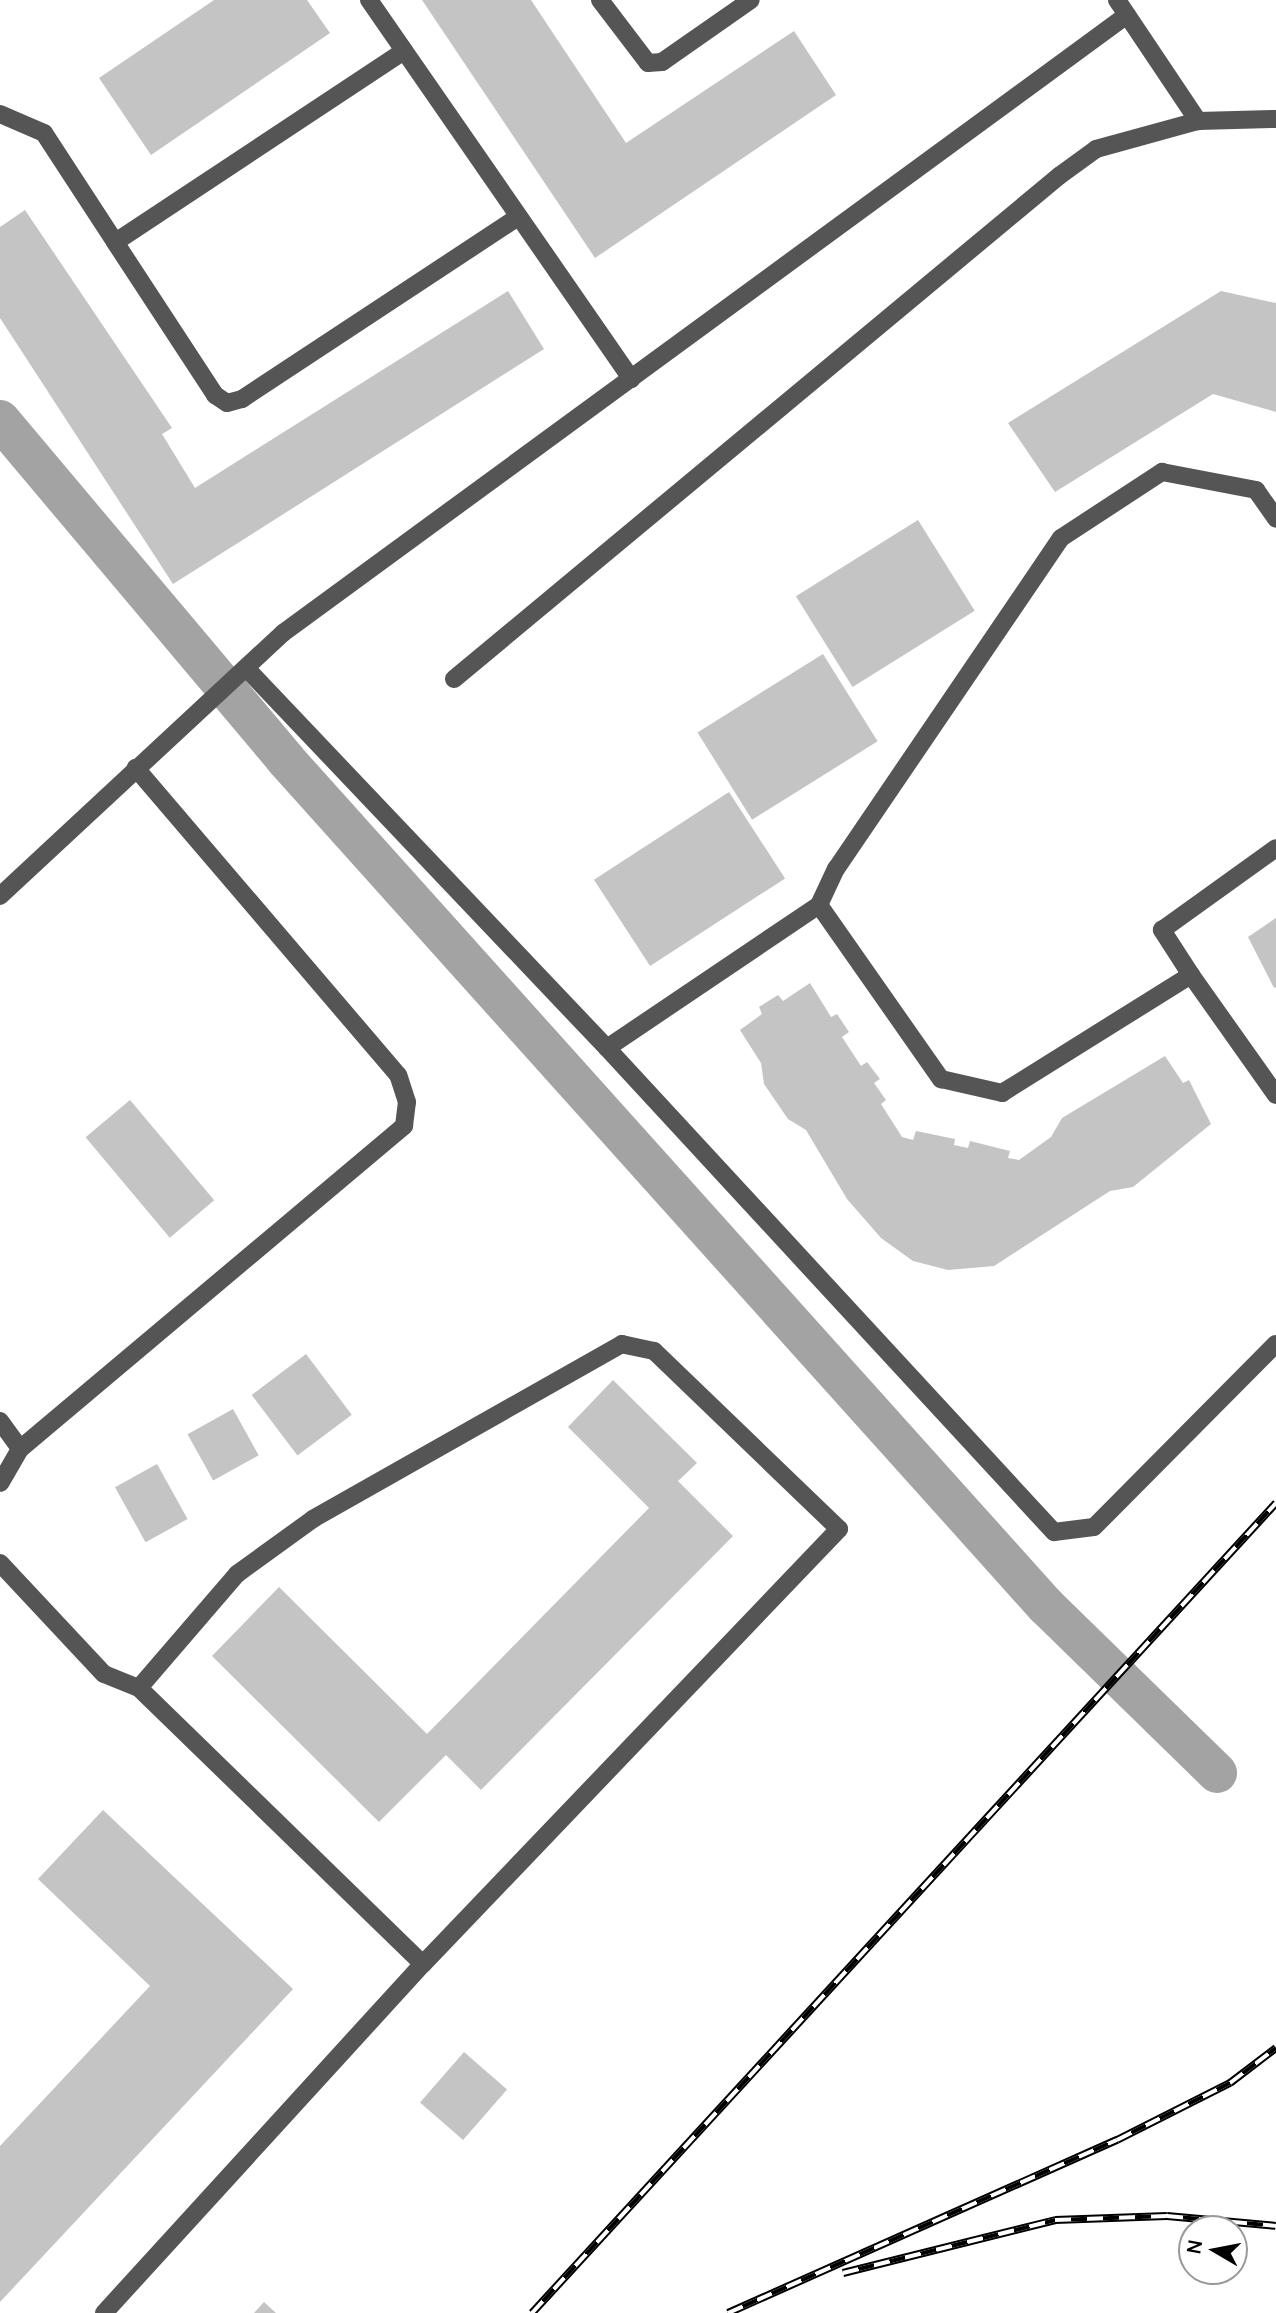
<!DOCTYPE html>
<html>
<head>
<meta charset="utf-8">
<style>
	body { margin:0 }
	#map { position:relative; width:1276px; height:2313px; overflow:hidden; background:#fff; font-family:Manrope,sans-serif }
	div>[style] { position:absolute }
	.canal>* { height:40px; margin:-20px; padding:0 20px; transform-origin:20px; border-radius:20px; background:#a3a3a3 }
	.building>* { inset:0; background:#c4c4c4; transform-origin:0 0 }
	.minor>* { height:18px; margin:-9px; padding:0 9px; transform-origin:9px; border-radius:9px; background:#555 }
	.rail>* { height:8px; margin-top:-4px; transform-origin:0; background:repeating-linear-gradient(90deg,#fff 0 16px,#000 0 32px); box-sizing:border-box; border-block:2px solid #000 }
	span { translate:-50% -50%; white-space:nowrap; text-align:center; line-height:1.15; -webkit-text-stroke:6px #fff; paint-order:stroke }
	.north { position:absolute; left:1178px; top:2215px; width:70px; height:70px; box-sizing:border-box; background:#fff; border:2px solid #999; border-radius:50%; rotate:280deg; font-size:19px; font-weight:700; line-height:28px; text-align:center; color:#000 }
	.north::after { content:''; display:block; margin:auto; width:24px; height:32px; background:#000; clip-path:polygon(50% 0,100% 100%,50% 72%,0 100%) }
</style>
</head>
<body>
<div id="map">
	<div class="canal">
		<i style="left:0;top:420px;width:444px;rotate:49.9deg"></i>
		<i style="left:286px;top:760px;width:1137px;rotate:48.07deg"></i>
		<i style="left:1046px;top:1606px;width:239px;rotate:44.3deg"></i>
	</div>
	<div class="building">
		<i style="clip-path:polygon(214px 0,307px 0,330px 33px,151px 155px,99px 78px)"></i>
		<i style="clip-path:polygon(422px 0,531px 0,626px 143px,794px 31px,836px 95px,595px 258px)"></i>
		<i style="clip-path:polygon(25px 210px,172px 428px,162px 434px,195px 488px,508px 291px,544px 349px,173px 584px,0 318px,0 227px)"></i>
		<i style="clip-path:polygon(1221px 291px,1276px 303px,1276px 412px,1213px 394px,1055px 492px,1008px 423px)"></i>
		<i style="left:918px;top:520px;width:107px;height:144px;rotate:58deg"></i>
		<i style="left:823px;top:654px;width:103px;height:148px;rotate:58deg"></i>
		<i style="left:729px;top:792px;width:103px;height:161px;rotate:57deg"></i>
		<i style="clip-path:polygon(1276px 918px,1276px 987px,1274px 988px,1248px 937px)"></i>
		<i style="clip-path:polygon(810px 983px,831px 1017px,837px 1014px,849px 1032px,842px 1037px,861px 1066px,867px 1062px,880px 1079px,874px 1083px,886px 1100px,881px 1104px,902px 1137px,913px 1140px,916px 1131px,955px 1139px,954px 1145px,968px 1148px,970px 1141px,1010px 1151px,1008px 1158px,1019px 1160px,1051px 1137px,1062px 1118px,1165px 1056px,1183px 1083px,1189px 1080px,1211px 1124px,1133px 1187px,1110px 1191px,994px 1266px,948px 1270px,913px 1261px,881px 1238px,847px 1199px,806px 1130px,788px 1119px,764px 1084px,761px 1063px,740px 1030px,762px 1014px,759px 1007px,778px 995px,783px 1001px)"></i>
		<i style="left:130px;top:1100px;width:131px;height:58px;rotate:50deg"></i>
		<i style="left:306px;top:1354px;width:76px;height:68px;rotate:53deg"></i>
		<i style="clip-path:polygon(613px 1380px,697px 1463px,678px 1481px,733px 1536px,481px 1790px,446px 1755px,379px 1822px,212px 1656px,279px 1587px,427px 1734px,649px 1508px,568px 1427px)"></i>
		<i style="left:233px;top:1409px;width:53px;height:52px;rotate:61deg"></i>
		<i style="left:157px;top:1464px;width:63px;height:48px;rotate:61deg"></i>
		<i style="clip-path:polygon(103px 1810px,293px 1989px,0 2302px,0 2146px,150px 1986px,38px 1879px)"></i>
		<i style="left:464px;top:2052px;width:57px;height:67px;rotate:41deg"></i>
		<i style="clip-path:polygon(264px 2302px,276px 2313px,254px 2313px)"></i>
	</div>
	<div class="minor">
		<i style="left:369px;top:0;width:461px;rotate:55.3deg"></i>
		<i style="left:600px;top:0;width:79px;rotate:52.7deg"></i>
		<i style="left:648px;top:63px;width:14px;rotate:-4deg"></i>
		<i style="left:662px;top:62px;width:108px;rotate:-34.9deg"></i>
		<i style="left:1117px;top:0;width:146px;rotate:56.2deg"></i>
		<i style="left:1198px;top:121px;width:78px;rotate:-1.5deg"></i>
		<i style="left:404px;top:51px;width:346px;rotate:146.5deg"></i>
		<i style="left:115px;top:242px;width:183px;rotate:56.8deg"></i>
		<i style="left:215px;top:395px;width:14px;rotate:34deg"></i>
		<i style="left:227px;top:403px;width:16px;rotate:-15deg"></i>
		<i style="left:242px;top:399px;width:331px;rotate:-33.4deg"></i>
		<i style="left:0;top:114px;width:48px;rotate:23.4deg"></i>
		<i style="left:44px;top:133px;width:130px;rotate:56.9deg"></i>
		<i style="left:246px;top:668px;width:524px;rotate:46.47deg"></i>
		<i style="left:607px;top:1048px;width:256px;rotate:-34deg"></i>
		<i style="left:819px;top:905px;width:40px;rotate:-65deg"></i>
		<i style="left:836px;top:869px;width:400px;rotate:-55.8deg"></i>
		<i style="left:1061px;top:538px;width:121px;rotate:-33.2deg"></i>
		<i style="left:1162px;top:472px;width:96px;rotate:10.8deg"></i>
		<i style="left:1256px;top:490px;width:35px;rotate:55deg"></i>
		<i style="left:454px;top:679px;width:787px;rotate:-39.74deg"></i>
		<i style="left:1059px;top:176px;width:46px;rotate:-36.1deg"></i>
		<i style="left:1096px;top:149px;width:106px;rotate:-15.4deg"></i>
		<i style="left:0;top:896px;width:386px;rotate:-42.9deg"></i>
		<i style="left:283px;top:633px;width:1046px;rotate:-36.21deg"></i>
		<i style="left:819px;top:905px;width:213px;rotate:55deg"></i>
		<i style="left:941px;top:1079px;width:63px;rotate:12.9deg"></i>
		<i style="left:1002px;top:1093px;width:223px;rotate:-32deg"></i>
		<i style="left:1191px;top:975px;width:54px;rotate:-122.8deg"></i>
		<i style="left:1162px;top:930px;width:140px;rotate:-35.7deg"></i>
		<i style="left:1191px;top:975px;width:147px;rotate:54.7deg"></i>
		<i style="left:607px;top:1048px;width:659px;rotate:47.28deg"></i>
		<i style="left:1054px;top:1532px;width:40px;rotate:-7.1deg"></i>
		<i style="left:1094px;top:1527px;width:258px;rotate:-45.2deg"></i>
		<i style="left:0;top:1421px;width:34px;rotate:54deg"></i>
		<i style="left:20px;top:1449px;width:39px;rotate:120deg"></i>
		<i style="left:20px;top:1449px;width:502px;rotate:-40.07deg"></i>
		<i style="left:404px;top:1126px;width:24px;rotate:-83deg"></i>
		<i style="left:407px;top:1102px;width:28px;rotate:-108deg"></i>
		<i style="left:398px;top:1075px;width:404px;rotate:-130.5deg"></i>
		<i style="left:0;top:1563px;width:152px;rotate:46.9deg"></i>
		<i style="left:104px;top:1674px;width:38px;rotate:22deg"></i>
		<i style="left:139px;top:1688px;width:396px;rotate:44.2deg"></i>
		<i style="left:104px;top:2313px;width:473px;rotate:-47.6deg"></i>
		<i style="left:423px;top:1964px;width:602px;rotate:-46.28deg"></i>
		<i style="left:839px;top:1529px;width:257px;rotate:-136.1deg"></i>
		<i style="left:654px;top:1351px;width:33px;rotate:-168deg"></i>
		<i style="left:622px;top:1344px;width:355px;rotate:150.5deg"></i>
		<i style="left:313px;top:1519px;width:94px;rotate:144.1deg"></i>
		<i style="left:237px;top:1574px;width:150px;rotate:130.7deg"></i>
	</div>
	<div class="rail">
		<i style="left:843px;top:2273px;width:219px;rotate:-14deg"></i>
		<i style="left:1055px;top:2220px;width:112px;rotate:-2deg"></i>
		<i style="left:1167px;top:2216px;width:109px;rotate:5.2deg"></i>
		<i style="left:532px;top:2313px;width:1100px;rotate:-47.43deg"></i>
		<i style="left:728px;top:2313px;width:426px;rotate:-24deg"></i>
		<i style="left:1117px;top:2140px;width:127px;rotate:-26.8deg"></i>
		<i style="left:1230px;top:2083px;width:58px;rotate:-37.3deg"></i>
	</div>
	<div class="north">N</div>
</div>
</body>
</html>
